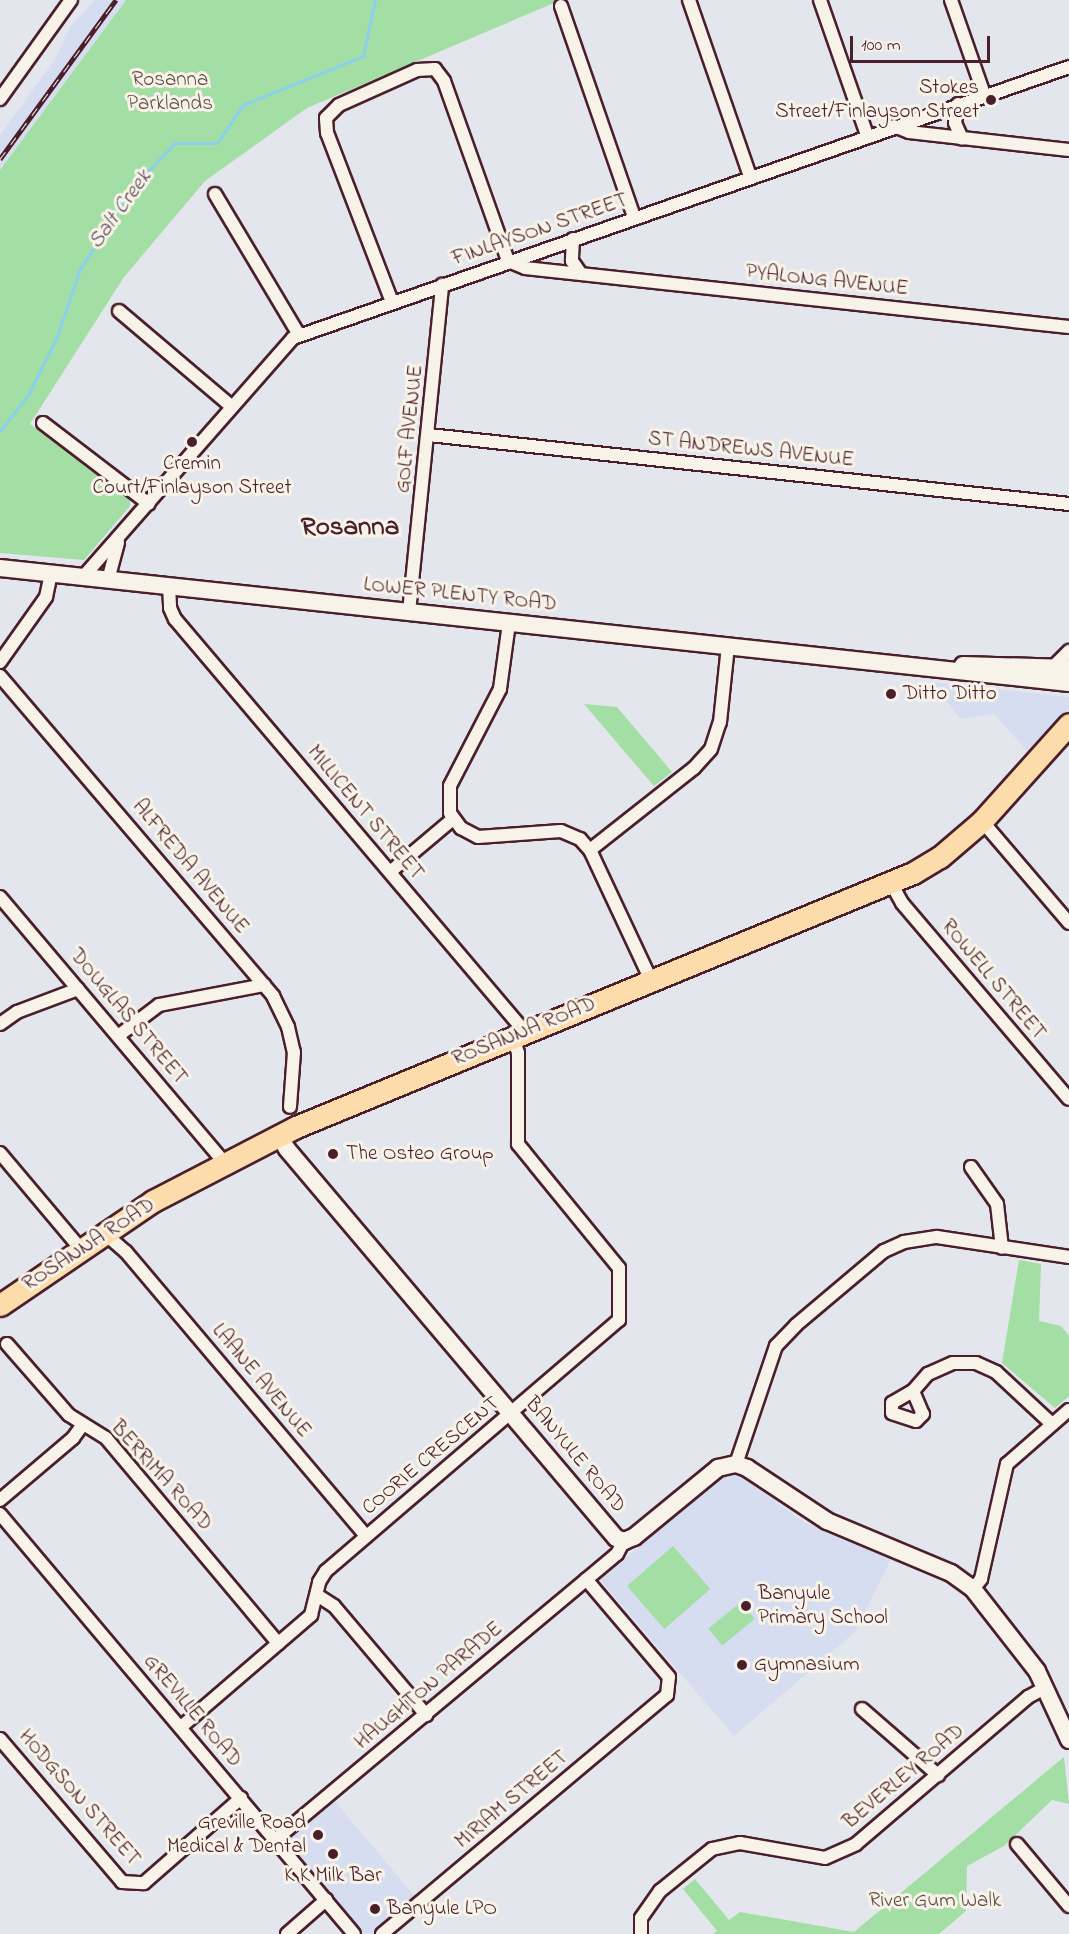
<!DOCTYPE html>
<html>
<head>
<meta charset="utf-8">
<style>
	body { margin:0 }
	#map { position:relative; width:1069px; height:1934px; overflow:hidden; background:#e4e6ed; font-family:"Indie Flower",sans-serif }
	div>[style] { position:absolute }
	.built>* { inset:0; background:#d7ddf0 }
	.green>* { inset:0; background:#a3dea4; transform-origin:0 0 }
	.stream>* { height:3px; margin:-1.5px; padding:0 1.5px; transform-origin:1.5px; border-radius:1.5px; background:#8bd0ed }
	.roads { filter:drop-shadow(2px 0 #4a1f2b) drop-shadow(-2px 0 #4a1f2b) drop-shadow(0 2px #4a1f2b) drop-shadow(0 -2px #4a1f2b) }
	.street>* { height:12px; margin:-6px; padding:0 6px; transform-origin:6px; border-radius:6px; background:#f7f3e8 }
	.secondary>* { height:16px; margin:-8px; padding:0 8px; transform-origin:8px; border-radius:8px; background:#f7f3e8 }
	.highway>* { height:21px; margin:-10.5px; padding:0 10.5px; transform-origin:10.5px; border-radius:10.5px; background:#fddcac }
	.rail>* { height:5px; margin-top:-2.5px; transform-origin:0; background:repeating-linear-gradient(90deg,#f7f3e8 0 9px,#4a1f2b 0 18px); box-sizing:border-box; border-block:2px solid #4a1f2b }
	.dots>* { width:16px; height:16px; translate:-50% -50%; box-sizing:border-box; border:3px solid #f7f3e8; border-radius:50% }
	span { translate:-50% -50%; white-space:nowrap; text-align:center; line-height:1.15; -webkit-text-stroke:6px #f7f3e8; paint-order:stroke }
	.park-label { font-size:21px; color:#604f49 }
	.poi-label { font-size:21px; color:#4a1f2b }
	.right { translate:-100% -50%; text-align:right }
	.left { translate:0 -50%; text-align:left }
	.street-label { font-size:21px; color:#4a1f2b }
	.water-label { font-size:22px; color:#5a4b5c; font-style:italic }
	.district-label { font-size:27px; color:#4a1f2b; font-weight:700 }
	.scale { position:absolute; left:850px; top:36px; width:140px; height:27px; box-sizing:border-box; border:3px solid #4a1f2b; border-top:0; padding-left:8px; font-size:18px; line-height:21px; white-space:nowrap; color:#4a1f2b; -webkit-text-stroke:4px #f7f3e8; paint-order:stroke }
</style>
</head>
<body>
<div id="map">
	<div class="built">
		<i style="clip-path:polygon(95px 0,126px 0,0 170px,0 135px,56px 58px,70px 26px)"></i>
		<i style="clip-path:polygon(930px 682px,1069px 697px,1069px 708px,1027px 751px,994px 714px,961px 719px)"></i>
		<i style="clip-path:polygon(738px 1475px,804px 1522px,891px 1559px,855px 1632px,734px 1736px,600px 1580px,720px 1477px)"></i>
		<i style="clip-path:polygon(332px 1798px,417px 1899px,375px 1934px,359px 1933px,287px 1845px,288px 1836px)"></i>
	</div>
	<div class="green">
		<i style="clip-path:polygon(126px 0,561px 0,307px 108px,205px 181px,124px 277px,30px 424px,130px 500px,130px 506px,84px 560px,0 553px,0 170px)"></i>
		<i style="clip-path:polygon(584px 704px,617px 707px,672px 772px,654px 786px)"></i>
		<i style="clip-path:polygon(1019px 1260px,1041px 1264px,1039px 1321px,1061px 1326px,1069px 1336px,1069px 1396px,1055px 1408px,1002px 1363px)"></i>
		<i style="left:673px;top:1546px;width:57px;height:61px;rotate:49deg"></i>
		<i style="left:741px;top:1602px;width:22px;height:42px;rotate:51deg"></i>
		<i style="clip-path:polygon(1064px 1757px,1069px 1804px,1052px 1800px,1004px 1846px,967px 1866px,966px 1911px,939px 1934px,713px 1934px,717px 1931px,683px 1889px,695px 1879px,729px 1920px,740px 1912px,854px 1932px)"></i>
	</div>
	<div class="stream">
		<i style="left:0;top:431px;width:46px;rotate:-52.1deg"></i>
		<i style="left:28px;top:395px;width:63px;rotate:-63.4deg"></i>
		<i style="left:56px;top:339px;width:74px;rotate:-71.1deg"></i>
		<i style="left:80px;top:269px;width:100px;rotate:-57.3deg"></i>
		<i style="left:134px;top:185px;width:59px;rotate:-45.7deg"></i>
		<i style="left:175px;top:143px;width:42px"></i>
		<i style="left:217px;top:143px;width:46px;rotate:-55.6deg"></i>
		<i style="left:243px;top:105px;width:130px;rotate:-22.2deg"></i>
		<i style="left:363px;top:56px;width:57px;rotate:-77.9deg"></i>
	</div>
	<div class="roads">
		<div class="street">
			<i style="left:689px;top:0;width:186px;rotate:70.9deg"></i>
			<i style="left:820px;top:0;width:143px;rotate:70.8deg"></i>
			<i style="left:951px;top:0;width:100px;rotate:70.7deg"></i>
			<i style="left:561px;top:6px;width:223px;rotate:70.9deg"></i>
			<i style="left:0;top:99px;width:122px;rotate:-54.4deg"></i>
			<i style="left:958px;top:104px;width:19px;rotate:99deg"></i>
			<i style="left:955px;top:123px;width:17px;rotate:66deg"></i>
			<i style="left:894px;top:126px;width:16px;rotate:22deg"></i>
			<i style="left:909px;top:132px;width:161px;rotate:6.4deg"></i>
			<i style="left:215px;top:194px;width:164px;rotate:59.2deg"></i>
			<i style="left:573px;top:239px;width:22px;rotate:93deg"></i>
			<i style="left:572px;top:261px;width:16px;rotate:55deg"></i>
			<i style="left:508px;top:261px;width:18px;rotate:22deg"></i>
			<i style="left:525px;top:268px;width:547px;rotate:6.19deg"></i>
			<i style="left:392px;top:302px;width:181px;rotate:-111deg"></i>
			<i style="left:327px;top:133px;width:15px;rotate:-94deg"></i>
			<i style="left:326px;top:118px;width:18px;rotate:-45deg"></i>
			<i style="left:339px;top:105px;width:85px;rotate:-24.2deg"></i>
			<i style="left:417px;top:70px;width:18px;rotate:-3deg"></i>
			<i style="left:435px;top:69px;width:15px;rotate:53deg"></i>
			<i style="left:444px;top:81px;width:191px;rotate:70.4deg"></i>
			<i style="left:119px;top:311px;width:148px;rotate:40.3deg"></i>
			<i style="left:43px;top:423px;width:133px;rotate:37.4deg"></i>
			<i style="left:429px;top:435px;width:644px;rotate:6.15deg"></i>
			<i style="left:83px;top:577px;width:318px;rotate:-48.7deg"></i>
			<i style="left:293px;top:338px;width:822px;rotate:-19.25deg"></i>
			<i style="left:108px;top:580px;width:39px;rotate:-75deg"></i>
			<i style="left:169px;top:586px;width:22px;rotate:87deg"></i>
			<i style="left:170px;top:608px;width:12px;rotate:66deg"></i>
			<i style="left:175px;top:619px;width:541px;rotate:49.72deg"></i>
			<i style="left:409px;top:612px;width:329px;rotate:-84.2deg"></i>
			<i style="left:509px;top:623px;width:67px;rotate:97.8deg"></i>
			<i style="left:500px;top:689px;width:109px;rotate:117.3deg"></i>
			<i style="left:450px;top:786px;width:27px;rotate:90deg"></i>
			<i style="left:450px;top:813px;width:19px;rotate:54deg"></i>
			<i style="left:461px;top:828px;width:19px;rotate:28deg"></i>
			<i style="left:478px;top:837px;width:83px;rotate:-4.1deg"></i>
			<i style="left:561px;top:831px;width:21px;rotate:23deg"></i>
			<i style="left:580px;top:839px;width:15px;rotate:48deg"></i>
			<i style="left:590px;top:850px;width:144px;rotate:64.9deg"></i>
			<i style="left:0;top:662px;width:80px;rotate:-54.7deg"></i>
			<i style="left:46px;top:597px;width:25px;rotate:-78deg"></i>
			<i style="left:1053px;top:667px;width:23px;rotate:-45deg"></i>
			<i style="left:0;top:676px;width:421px;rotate:49.5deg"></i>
			<i style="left:273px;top:996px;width:34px;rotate:64deg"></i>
			<i style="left:288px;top:1027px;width:26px;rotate:77deg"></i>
			<i style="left:294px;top:1052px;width:55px;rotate:94.2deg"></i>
			<i style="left:982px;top:821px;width:134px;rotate:49.5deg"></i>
			<i style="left:590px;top:850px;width:132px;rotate:-38.3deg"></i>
			<i style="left:694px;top:768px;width:25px;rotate:-48deg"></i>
			<i style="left:711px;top:749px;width:28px;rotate:-72deg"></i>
			<i style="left:720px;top:722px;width:76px;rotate:-84deg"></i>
			<i style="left:390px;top:872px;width:82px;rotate:-40.1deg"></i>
			<i style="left:891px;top:883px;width:23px;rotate:61deg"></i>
			<i style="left:902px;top:903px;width:257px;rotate:49.6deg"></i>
			<i style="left:0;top:897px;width:348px;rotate:49.8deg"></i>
			<i style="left:0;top:1024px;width:21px;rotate:-35deg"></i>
			<i style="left:17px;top:1012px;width:65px;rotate:-20.7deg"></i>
			<i style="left:118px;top:1036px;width:51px;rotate:-37.1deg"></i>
			<i style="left:159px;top:1005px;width:107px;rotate:-10.8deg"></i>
			<i style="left:0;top:1153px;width:124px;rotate:49.9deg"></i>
			<i style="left:971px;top:1167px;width:45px;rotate:54.9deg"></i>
			<i style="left:997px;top:1204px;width:44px;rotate:83.5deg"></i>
			<i style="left:103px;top:1232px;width:30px;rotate:41deg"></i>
			<i style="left:126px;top:1252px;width:372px;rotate:49.8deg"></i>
			<i style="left:7px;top:1344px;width:94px;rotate:48.9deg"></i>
			<i style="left:69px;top:1415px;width:44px;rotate:31.9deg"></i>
			<i style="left:106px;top:1438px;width:268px;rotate:50deg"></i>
			<i style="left:913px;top:1391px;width:25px;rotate:67deg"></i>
			<i style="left:923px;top:1414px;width:10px;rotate:135deg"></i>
			<i style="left:916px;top:1421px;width:25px;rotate:-162deg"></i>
			<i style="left:892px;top:1413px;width:10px;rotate:-90deg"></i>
			<i style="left:892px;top:1403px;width:24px;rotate:-30deg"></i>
			<i style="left:913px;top:1391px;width:23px;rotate:-49deg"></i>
			<i style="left:928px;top:1374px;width:27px;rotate:-24deg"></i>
			<i style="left:953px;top:1363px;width:23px"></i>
			<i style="left:976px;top:1363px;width:22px;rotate:24deg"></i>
			<i style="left:996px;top:1372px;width:76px;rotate:42.9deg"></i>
			<i style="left:736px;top:1464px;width:125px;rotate:-71.3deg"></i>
			<i style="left:776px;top:1346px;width:29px;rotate:-46deg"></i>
			<i style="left:796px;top:1325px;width:115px;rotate:-40.1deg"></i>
			<i style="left:884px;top:1251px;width:22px;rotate:-24deg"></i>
			<i style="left:904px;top:1242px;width:33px;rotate:-9deg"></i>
			<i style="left:937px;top:1237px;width:134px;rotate:8.6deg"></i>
			<i style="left:0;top:1500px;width:96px;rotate:-40.3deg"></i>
			<i style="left:73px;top:1438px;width:17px;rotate:-54deg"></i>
			<i style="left:0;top:1514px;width:549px;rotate:49.87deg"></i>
			<i style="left:973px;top:1589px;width:13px;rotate:-51deg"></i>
			<i style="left:981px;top:1579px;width:118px;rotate:-77.3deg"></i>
			<i style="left:1007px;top:1464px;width:82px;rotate:-41.1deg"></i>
			<i style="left:317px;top:1595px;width:20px;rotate:33deg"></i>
			<i style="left:334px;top:1606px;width:143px;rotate:49.8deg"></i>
			<i style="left:862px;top:1709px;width:101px;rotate:41deg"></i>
			<i style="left:181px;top:1727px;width:172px;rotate:-40.7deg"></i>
			<i style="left:311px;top:1615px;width:34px;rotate:-76deg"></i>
			<i style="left:319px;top:1582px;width:13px;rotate:-58deg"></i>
			<i style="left:326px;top:1571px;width:386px;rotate:-40.6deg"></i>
			<i style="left:619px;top:1320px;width:52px;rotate:-90deg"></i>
			<i style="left:619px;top:1268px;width:160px;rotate:-129.2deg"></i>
			<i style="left:518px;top:1144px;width:91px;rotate:-90deg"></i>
			<i style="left:518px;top:1053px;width:17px;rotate:-107deg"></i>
			<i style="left:0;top:1739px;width:188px;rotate:49.5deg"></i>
			<i style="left:122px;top:1882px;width:22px;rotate:3deg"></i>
			<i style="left:144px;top:1883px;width:129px;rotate:-41.2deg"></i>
			<i style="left:276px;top:1839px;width:444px;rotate:-39.9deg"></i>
			<i style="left:617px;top:1554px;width:16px;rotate:-63deg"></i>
			<i style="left:1017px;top:1844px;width:81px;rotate:50deg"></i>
			<i style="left:287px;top:1934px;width:52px;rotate:-41.1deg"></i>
			<i style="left:382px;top:1934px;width:372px;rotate:-40deg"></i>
			<i style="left:667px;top:1695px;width:18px;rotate:-84deg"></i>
			<i style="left:669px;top:1677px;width:128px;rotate:-130.3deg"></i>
			<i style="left:641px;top:1934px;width:16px;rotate:-90deg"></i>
			<i style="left:641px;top:1918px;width:33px;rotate:-55deg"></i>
			<i style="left:660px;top:1891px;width:67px;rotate:-38.9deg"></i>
			<i style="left:712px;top:1849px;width:29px;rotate:-12deg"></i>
			<i style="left:740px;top:1843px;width:86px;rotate:10deg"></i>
			<i style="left:825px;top:1858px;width:34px;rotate:-24deg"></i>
			<i style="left:856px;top:1844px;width:226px;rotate:-40.5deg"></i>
			<i style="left:1028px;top:1697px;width:17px;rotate:-28deg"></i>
		</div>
		<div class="secondary">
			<i style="left:0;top:568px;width:1075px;rotate:6.14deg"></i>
			<i style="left:963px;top:665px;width:106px;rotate:1.6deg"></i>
			<i style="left:279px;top:1136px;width:15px;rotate:58deg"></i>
			<i style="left:287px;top:1149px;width:509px;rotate:49.78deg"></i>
			<i style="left:616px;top:1538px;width:9px;rotate:21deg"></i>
			<i style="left:624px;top:1541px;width:11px;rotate:-22deg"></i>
			<i style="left:634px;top:1537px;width:109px;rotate:-39.4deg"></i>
			<i style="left:718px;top:1468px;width:18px;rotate:-13deg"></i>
			<i style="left:736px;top:1464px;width:12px;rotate:20deg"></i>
			<i style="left:747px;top:1468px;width:96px;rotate:33.5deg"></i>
			<i style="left:827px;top:1521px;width:134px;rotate:22.8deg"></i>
			<i style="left:951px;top:1573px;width:27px;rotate:36deg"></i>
			<i style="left:973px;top:1589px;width:104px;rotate:52deg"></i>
			<i style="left:1037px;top:1671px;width:76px;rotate:65.1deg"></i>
		</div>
		<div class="highway">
			<i style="left:0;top:1305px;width:185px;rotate:-34.2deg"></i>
			<i style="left:153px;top:1201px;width:161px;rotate:-27.4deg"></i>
			<i style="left:296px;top:1127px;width:667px;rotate:-22.38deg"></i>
			<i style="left:913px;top:873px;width:31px;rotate:-31deg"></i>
			<i style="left:940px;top:857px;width:55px;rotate:-40.6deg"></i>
			<i style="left:982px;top:821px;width:130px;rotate:-48.1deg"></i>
		</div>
	</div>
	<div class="rail">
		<i style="left:0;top:159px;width:197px;rotate:-53.9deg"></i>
	</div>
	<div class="dots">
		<i style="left:991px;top:100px;background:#4a1f2b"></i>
		<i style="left:192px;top:442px;background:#4a1f2b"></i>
		<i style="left:891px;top:694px;background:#4a1f2b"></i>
		<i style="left:333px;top:1154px;background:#4a1f2b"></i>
		<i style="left:746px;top:1606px;background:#4a1f2b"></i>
		<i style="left:742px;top:1665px;background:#4a1f2b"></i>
		<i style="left:318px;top:1835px;background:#4a1f2b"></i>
		<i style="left:333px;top:1854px;background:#4a1f2b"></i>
		<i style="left:375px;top:1909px;background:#4a1f2b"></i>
	</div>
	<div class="park-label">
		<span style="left:170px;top:92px">Rosanna<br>Parklands</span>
		<span style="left:935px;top:1901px">River Gum Walk</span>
	</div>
	<div class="poi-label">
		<span class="right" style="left:979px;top:100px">Stokes<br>Street/Finlayson Street</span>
		<span style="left:192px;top:476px">Cremin<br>Court/Finlayson Street</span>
		<span class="left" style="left:903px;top:694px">Ditto Ditto</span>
		<span class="left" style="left:346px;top:1154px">The Osteo Group</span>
		<span class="left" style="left:758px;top:1606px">Banyule<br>Primary School</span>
		<span class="left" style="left:754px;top:1665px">Gymnasium</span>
		<span class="right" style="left:306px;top:1835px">Greville Road<br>Medical &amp; Dental</span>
		<span style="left:333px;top:1876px">K K Milk Bar</span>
		<span class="left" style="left:387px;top:1909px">Banyule LPO</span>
	</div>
	<div class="street-label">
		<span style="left:540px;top:230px;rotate:-19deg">FINLAYSON STREET</span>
		<span style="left:827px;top:281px;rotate:6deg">PYALONG AVENUE</span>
		<span style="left:410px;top:429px;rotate:-84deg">GOLF AVENUE</span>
		<span style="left:751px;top:450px;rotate:6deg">ST ANDREWS AVENUE</span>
		<span style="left:460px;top:595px;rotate:6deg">LOWER PLENTY ROAD</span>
		<span style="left:365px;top:813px;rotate:50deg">MILLICENT STREET</span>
		<span style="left:190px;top:867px;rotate:50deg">ALFREDA AVENUE</span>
		<span style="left:993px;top:980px;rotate:50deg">ROWELL STREET</span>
		<span style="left:128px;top:1017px;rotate:50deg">DOUGLAS STREET</span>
		<span style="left:524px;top:1032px;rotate:-22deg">ROSANNA ROAD</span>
		<span style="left:89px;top:1245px;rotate:-33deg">ROSANNA ROAD</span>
		<span style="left:261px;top:1381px;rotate:50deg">LAANE AVENUE</span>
		<span style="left:575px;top:1455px;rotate:50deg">BANYULE ROAD</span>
		<span style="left:431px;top:1456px;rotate:-40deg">COORIE CRESCENT</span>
		<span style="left:161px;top:1476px;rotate:48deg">BERRIMA ROAD</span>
		<span style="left:429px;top:1686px;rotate:-40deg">HAUGHTON PARADE</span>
		<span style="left:192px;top:1711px;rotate:50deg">GREVILLE ROAD</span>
		<span style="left:904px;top:1777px;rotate:-40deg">BEVERLEY ROAD</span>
		<span style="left:79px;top:1798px;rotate:49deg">HODGSON STREET</span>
		<span style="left:512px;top:1800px;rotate:-40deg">MIRIAM STREET</span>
	</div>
	<div class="water-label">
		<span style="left:121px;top:210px;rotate:-54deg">Salt Creek</span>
	</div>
	<div class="district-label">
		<span style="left:350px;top:528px">Rosanna</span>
	</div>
	<div class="scale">100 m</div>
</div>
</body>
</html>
